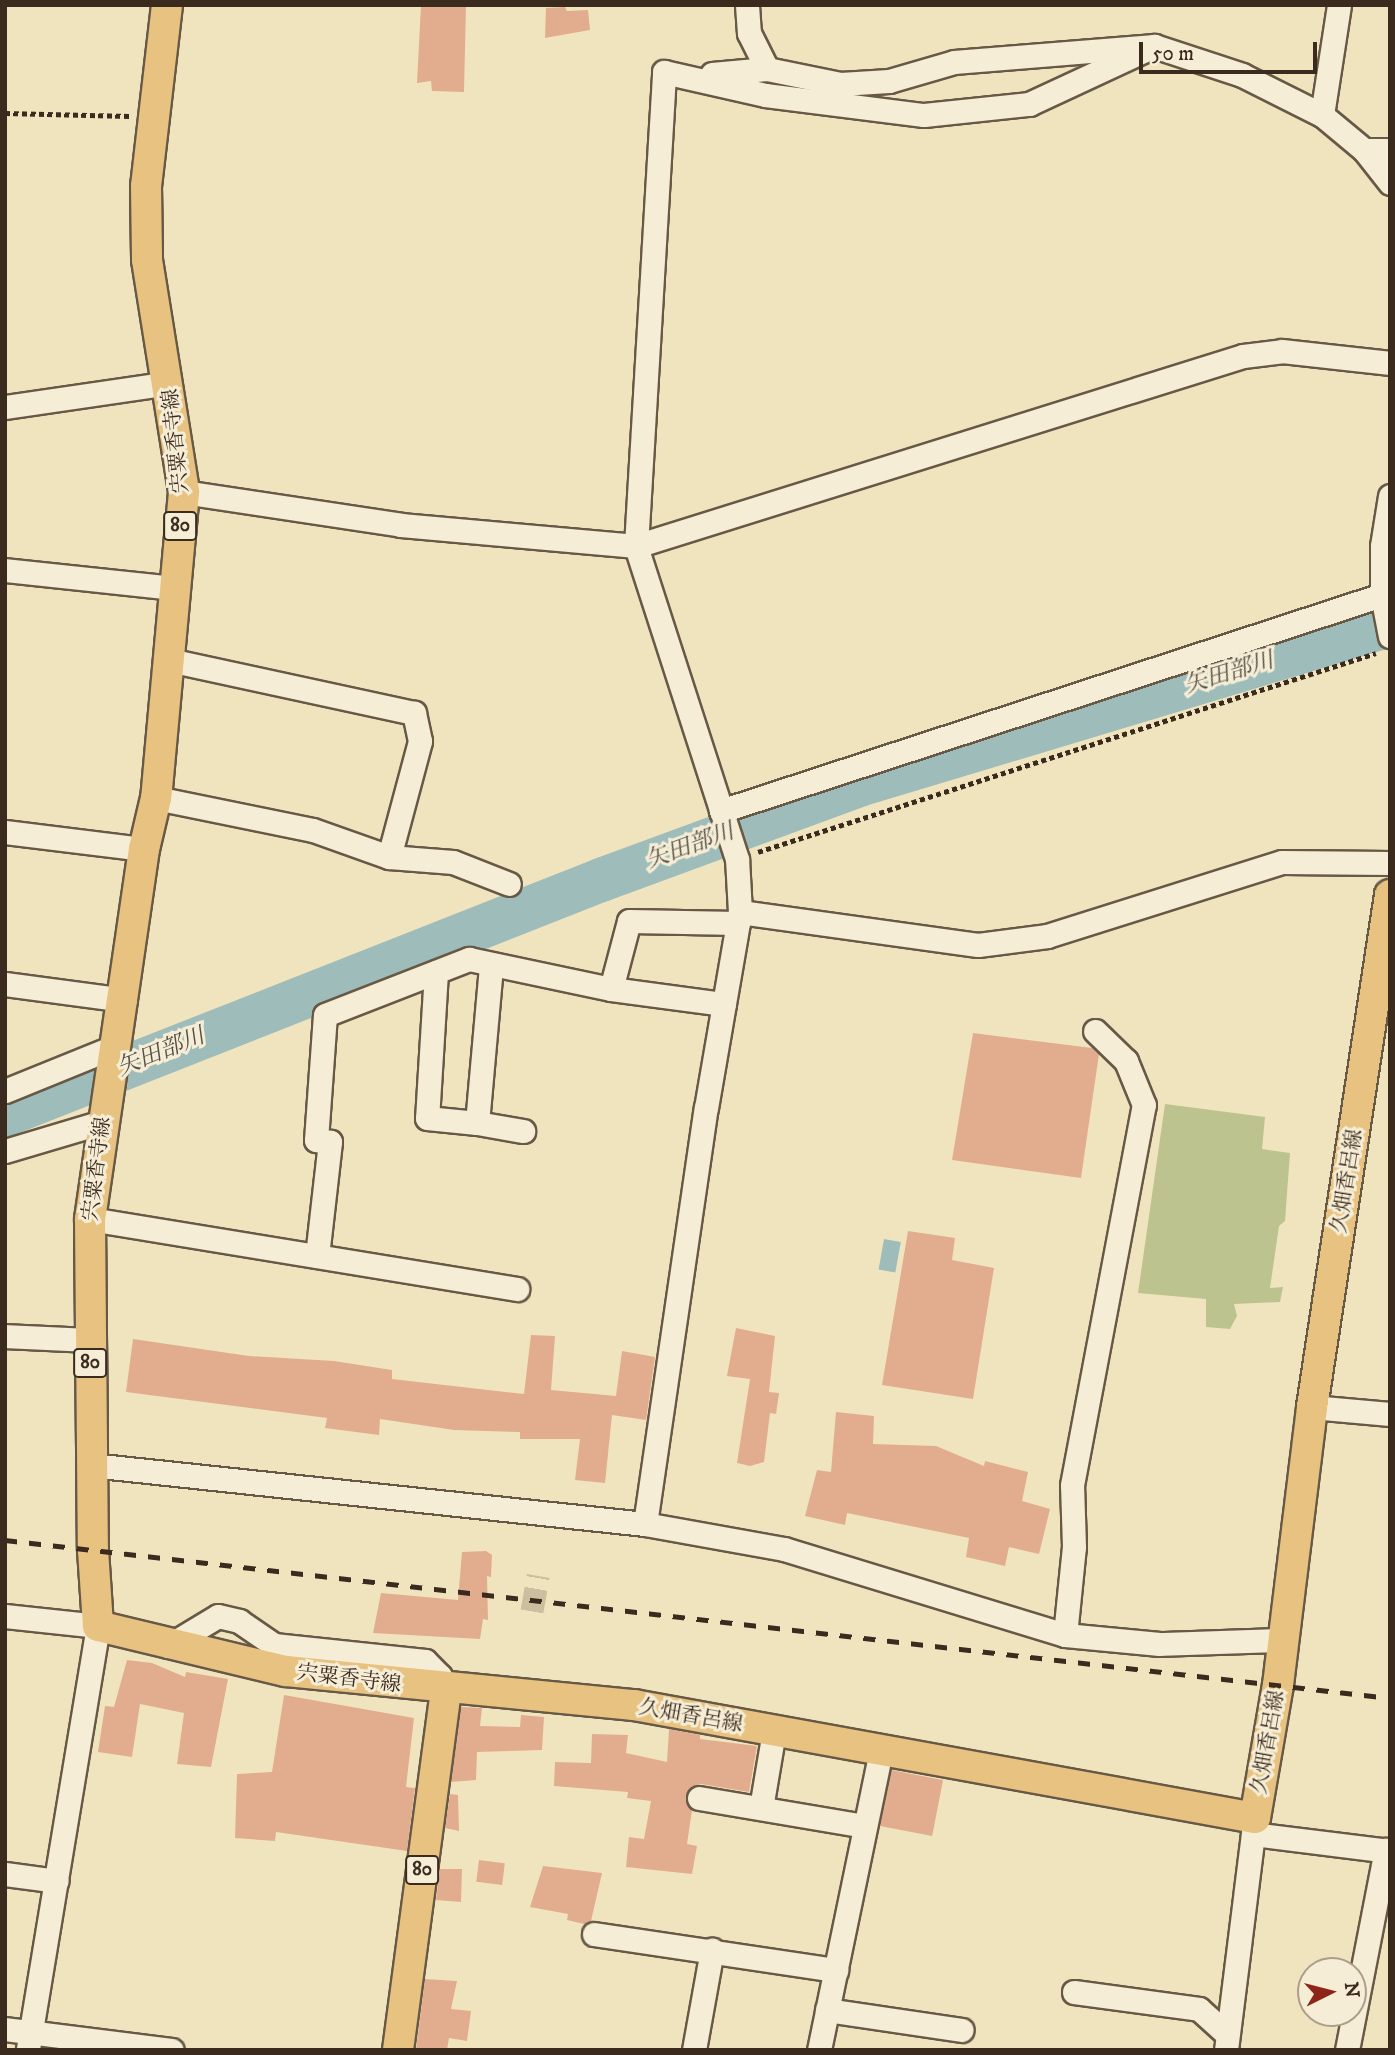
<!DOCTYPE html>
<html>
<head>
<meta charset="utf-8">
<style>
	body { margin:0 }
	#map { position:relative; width:1395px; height:2055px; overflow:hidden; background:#f0e4bf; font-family:"IM FELL DW Pica","Noto Serif JP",serif }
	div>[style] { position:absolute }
	.green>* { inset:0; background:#bdc38f }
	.water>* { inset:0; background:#9dbcba; transform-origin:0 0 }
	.river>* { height:44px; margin:-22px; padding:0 22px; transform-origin:22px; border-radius:22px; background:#9dbcba }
	.building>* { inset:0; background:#e2ad8f; transform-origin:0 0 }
	.minor-tunnel>* { height:23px; margin-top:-11.5px; transform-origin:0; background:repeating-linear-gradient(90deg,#ccbf9f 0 23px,transparent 0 34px) }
	.path>* { height:4.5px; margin-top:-2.25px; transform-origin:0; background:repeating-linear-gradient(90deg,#3b2a1e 0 5px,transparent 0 8.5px) }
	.roads { filter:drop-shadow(2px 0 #685846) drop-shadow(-2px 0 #685846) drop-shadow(0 2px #685846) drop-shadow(0 -2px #685846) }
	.minor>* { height:23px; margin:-11.5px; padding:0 11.5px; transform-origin:11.5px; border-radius:11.5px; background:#f5edd5 }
	.major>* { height:30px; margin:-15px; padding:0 15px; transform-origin:15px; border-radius:15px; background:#e8c280 }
	.rail>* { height:5px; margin-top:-2.5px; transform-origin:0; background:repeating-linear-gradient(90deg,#3b2a1e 0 12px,transparent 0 24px) }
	span { translate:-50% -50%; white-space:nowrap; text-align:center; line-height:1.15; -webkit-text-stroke:6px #f5edd5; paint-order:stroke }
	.shield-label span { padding:2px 5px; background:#f5edd5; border:2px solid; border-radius:5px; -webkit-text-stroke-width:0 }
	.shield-label { font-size:19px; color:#3b2a1e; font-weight:700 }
	.street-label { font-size:21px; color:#3b2a1e }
	.water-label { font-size:23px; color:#544e45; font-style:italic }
	.frame { position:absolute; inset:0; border:7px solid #3b2a1e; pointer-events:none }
	.north { position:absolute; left:1297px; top:1957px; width:70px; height:70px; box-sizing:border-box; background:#f5edd5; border:2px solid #ab9f8c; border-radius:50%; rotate:84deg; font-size:19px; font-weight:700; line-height:28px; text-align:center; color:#3b2a1e }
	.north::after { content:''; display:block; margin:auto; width:24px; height:32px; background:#8f2418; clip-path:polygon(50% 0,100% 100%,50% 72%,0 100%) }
	.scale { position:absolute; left:1139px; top:42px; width:178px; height:32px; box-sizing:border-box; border:4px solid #3b2a1e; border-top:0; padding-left:9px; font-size:21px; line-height:24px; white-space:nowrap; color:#3b2a1e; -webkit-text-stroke:5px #f5edd5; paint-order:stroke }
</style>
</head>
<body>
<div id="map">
	<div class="green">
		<i style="clip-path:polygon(1165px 1104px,1265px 1117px,1262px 1149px,1290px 1153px,1285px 1221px,1279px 1226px,1270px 1288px,1283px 1287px,1280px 1302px,1234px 1304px,1237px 1316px,1230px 1329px,1206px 1327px,1206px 1299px,1138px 1293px)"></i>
	</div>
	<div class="water">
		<i style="left:884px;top:1239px;width:17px;height:31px;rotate:10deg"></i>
	</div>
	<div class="river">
		<i style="left:5px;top:1115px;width:641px;rotate:-21.52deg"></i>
		<i style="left:601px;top:880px;width:275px;rotate:-20.2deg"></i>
		<i style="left:859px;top:785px;width:555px;rotate:-16.77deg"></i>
	</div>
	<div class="building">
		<i style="clip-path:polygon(421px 5px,466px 5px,464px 92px,432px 91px,431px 81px,417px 83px)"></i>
		<i style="clip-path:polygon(565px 7px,567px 11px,588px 10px,590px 30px,545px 38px,546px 8px)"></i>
		<i style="clip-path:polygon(973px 1033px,1092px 1048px,1099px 1054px,1081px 1178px,952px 1160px)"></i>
		<i style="clip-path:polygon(908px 1231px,955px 1238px,952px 1260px,994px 1268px,973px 1399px,882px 1385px)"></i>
		<i style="clip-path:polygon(736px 1328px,775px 1336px,769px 1392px,779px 1393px,776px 1414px,770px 1413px,764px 1462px,750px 1466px,737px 1463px,750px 1379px,727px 1376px)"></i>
		<i style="clip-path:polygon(531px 1335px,555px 1336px,551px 1390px,616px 1396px,622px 1351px,655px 1357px,646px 1420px,612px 1415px,605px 1483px,575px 1480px,580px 1439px,520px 1439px,520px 1432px,454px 1430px,380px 1419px,379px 1435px,325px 1428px,327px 1418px,126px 1392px,133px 1339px,249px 1356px,334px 1361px,392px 1370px,392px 1379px,524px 1394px)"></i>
		<i style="clip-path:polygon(836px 1412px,874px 1416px,873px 1444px,936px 1446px,984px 1466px,985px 1461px,1028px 1472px,1022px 1501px,1050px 1509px,1039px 1554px,1009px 1547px,1005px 1566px,966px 1557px,969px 1538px,847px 1513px,845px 1525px,805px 1516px,817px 1470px,831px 1472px)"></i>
		<i style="clip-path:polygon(486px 1551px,492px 1555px,491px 1577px,487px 1576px,488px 1620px,483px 1619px,480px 1639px,373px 1633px,381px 1593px,458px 1600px,462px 1552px)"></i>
		<i style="clip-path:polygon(127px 1660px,152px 1663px,185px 1677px,186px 1672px,228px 1679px,211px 1767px,177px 1764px,184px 1713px,140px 1704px,132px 1757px,98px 1752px,105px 1706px,114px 1707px)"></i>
		<i style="clip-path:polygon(284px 1695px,414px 1718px,406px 1787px,415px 1788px,407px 1851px,276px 1832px,275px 1841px,235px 1838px,237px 1774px,272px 1772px)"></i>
		<i style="clip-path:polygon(461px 1707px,482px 1708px,480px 1726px,520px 1727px,521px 1715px,544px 1717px,542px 1750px,477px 1752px,476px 1780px,451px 1782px)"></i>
		<i style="clip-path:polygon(669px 1729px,700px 1735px,700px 1739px,757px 1746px,749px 1792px,701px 1784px,688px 1790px,686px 1802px,692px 1810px,687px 1844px,697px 1846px,692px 1874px,626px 1867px,629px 1837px,644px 1839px,651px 1801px,627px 1798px,628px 1792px,554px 1786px,555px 1762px,591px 1763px,592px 1734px,628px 1735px,626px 1753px,667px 1762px)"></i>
		<i style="left:891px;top:1770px;width:53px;height:57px;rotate:11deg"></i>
		<i style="clip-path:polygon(450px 1794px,458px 1795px,459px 1831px,445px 1828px)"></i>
		<i style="left:479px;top:1860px;width:26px;height:22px;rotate:7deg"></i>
		<i style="clip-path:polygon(543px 1866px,602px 1873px,591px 1921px,584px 1924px,567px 1920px,568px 1914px,530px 1907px)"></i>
		<i style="clip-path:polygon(440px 1869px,462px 1869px,461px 1902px,436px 1900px)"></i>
		<i style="clip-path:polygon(425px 1979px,457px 1981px,451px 2009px,471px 2011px,467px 2041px,449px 2038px,447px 2050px,416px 2050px)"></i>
	</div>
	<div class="minor-tunnel">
		<i style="left:532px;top:1611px;width:36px;rotate:-80deg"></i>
	</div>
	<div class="path">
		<i style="left:5px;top:113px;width:125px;rotate:1.4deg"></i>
		<i style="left:758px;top:852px;width:649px;rotate:-17.85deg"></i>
	</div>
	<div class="roads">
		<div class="minor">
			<i style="left:747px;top:5px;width:28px;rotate:86deg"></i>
			<i style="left:749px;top:33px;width:40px;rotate:63.4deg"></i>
			<i style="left:767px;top:69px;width:75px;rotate:11.6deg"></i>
			<i style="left:840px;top:84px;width:49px;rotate:-3.5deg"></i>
			<i style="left:889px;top:81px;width:68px;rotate:-16.3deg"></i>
			<i style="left:954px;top:62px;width:201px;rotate:-4.6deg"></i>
			<i style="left:1154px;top:46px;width:93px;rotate:18.2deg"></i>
			<i style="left:1242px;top:75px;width:89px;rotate:26.6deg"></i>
			<i style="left:1322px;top:115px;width:55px;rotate:39.8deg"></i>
			<i style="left:1364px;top:150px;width:42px;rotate:51.8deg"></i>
			<i style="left:712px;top:74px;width:55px;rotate:-5.2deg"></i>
			<i style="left:1322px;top:115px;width:111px;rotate:-81.2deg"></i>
			<i style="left:1364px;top:150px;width:26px"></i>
			<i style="left:5px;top:407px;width:166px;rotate:-8.3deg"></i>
			<i style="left:184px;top:492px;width:219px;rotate:8.6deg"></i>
			<i style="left:401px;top:525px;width:236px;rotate:5.1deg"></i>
			<i style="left:636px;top:546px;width:636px;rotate:-17.38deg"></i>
			<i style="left:1243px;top:356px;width:39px;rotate:-7deg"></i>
			<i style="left:1282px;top:351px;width:109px;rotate:6.3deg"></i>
			<i style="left:1390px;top:496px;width:51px;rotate:99.1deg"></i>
			<i style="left:1382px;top:546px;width:49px;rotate:90deg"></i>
			<i style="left:1382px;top:595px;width:42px;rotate:79deg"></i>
			<i style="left:5px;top:570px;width:170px;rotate:6.1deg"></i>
			<i style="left:156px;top:798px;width:160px;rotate:11.5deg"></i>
			<i style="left:313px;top:830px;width:81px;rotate:19.6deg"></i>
			<i style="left:389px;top:857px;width:120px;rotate:-75deg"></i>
			<i style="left:420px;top:741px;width:29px;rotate:-102deg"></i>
			<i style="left:414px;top:713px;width:251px;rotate:-167.8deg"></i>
			<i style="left:721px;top:811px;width:695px;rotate:-18.1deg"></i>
			<i style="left:5px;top:832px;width:140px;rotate:7deg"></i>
			<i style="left:389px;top:857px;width:64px;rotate:4.5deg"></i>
			<i style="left:453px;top:862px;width:60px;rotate:21.4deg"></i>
			<i style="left:740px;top:912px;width:240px;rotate:7.9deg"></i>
			<i style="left:978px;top:945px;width:70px;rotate:-7.4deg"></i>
			<i style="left:1047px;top:936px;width:246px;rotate:-17.5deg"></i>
			<i style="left:1282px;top:862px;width:108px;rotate:0.5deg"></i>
			<i style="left:436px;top:972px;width:146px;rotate:93.5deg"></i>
			<i style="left:427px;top:1118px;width:50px;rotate:5.7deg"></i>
			<i style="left:477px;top:1123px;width:158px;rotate:-84.9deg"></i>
			<i style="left:5px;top:984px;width:121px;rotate:7.6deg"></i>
			<i style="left:611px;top:989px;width:70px;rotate:-75.2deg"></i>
			<i style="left:629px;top:921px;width:109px;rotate:1.1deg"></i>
			<i style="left:5px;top:1091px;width:120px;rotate:-22.1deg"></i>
			<i style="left:477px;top:1123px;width:47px;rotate:9.9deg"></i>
			<i style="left:5px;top:1151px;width:101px;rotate:-16.6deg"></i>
			<i style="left:90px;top:1219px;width:433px;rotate:9.3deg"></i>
			<i style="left:317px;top:1256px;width:115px;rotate:-83.5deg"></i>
			<i style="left:330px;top:1142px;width:14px;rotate:-172deg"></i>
			<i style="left:316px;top:1140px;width:125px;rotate:-85.9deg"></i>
			<i style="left:325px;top:1015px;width:155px;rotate:-21.3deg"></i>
			<i style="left:469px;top:959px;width:145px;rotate:11.9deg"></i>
			<i style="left:611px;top:989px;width:114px;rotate:7.6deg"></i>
			<i style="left:5px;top:1336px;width:84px;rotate:2.7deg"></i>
			<i style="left:1312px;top:1407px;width:78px;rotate:5.1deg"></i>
			<i style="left:91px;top:1465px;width:557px;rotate:6.08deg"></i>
			<i style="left:645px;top:1524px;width:141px;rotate:10.2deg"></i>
			<i style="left:784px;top:1549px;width:294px;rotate:17deg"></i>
			<i style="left:1065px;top:1635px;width:95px;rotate:5.4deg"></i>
			<i style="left:1160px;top:1644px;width:122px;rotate:-1.9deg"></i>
			<i style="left:645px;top:1524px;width:420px;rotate:-81.7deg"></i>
			<i style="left:706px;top:1108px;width:199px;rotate:-80.2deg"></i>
			<i style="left:740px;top:912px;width:53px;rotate:-93.2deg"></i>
			<i style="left:737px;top:859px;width:329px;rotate:-107.9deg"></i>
			<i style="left:636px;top:546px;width:475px;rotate:-86.6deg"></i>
			<i style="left:664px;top:72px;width:104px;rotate:12.8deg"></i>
			<i style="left:765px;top:95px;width:160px;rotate:7.2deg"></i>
			<i style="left:924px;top:115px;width:106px;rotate:-6deg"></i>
			<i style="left:1029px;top:104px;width:138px;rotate:-24.9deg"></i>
			<i style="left:5px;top:1616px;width:94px;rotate:6.1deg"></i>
			<i style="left:98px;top:1626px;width:430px;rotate:99.4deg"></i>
			<i style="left:1065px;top:1635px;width:88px;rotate:-84.2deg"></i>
			<i style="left:1074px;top:1547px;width:62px;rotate:-91.8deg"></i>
			<i style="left:1072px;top:1485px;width:387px;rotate:-79.3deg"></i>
			<i style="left:1144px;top:1105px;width:48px;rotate:-112.2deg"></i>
			<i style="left:1126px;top:1061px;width:43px;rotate:-135.9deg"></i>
			<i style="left:168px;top:1646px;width:58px;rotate:-31deg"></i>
			<i style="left:218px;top:1616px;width:22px;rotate:13deg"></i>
			<i style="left:239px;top:1621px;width:42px;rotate:34.4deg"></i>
			<i style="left:274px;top:1645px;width:152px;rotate:6deg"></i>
			<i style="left:425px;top:1661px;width:21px;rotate:45deg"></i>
			<i style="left:440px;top:1676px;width:15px;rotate:67deg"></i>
			<i style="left:699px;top:1798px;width:168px;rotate:9.6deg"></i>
			<i style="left:761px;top:1808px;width:78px;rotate:-80.4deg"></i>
			<i style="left:1253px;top:1834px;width:138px;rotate:7.1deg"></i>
			<i style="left:5px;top:1874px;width:52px;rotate:7.7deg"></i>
			<i style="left:594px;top:1934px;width:245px;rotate:8.5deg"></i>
			<i style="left:1074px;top:1992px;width:126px;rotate:7.7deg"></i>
			<i style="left:1199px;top:2009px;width:38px;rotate:42deg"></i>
			<i style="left:827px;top:2010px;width:136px;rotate:8.4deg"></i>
			<i style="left:5px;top:2029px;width:168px;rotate:7.2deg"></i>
			<i style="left:694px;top:2050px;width:102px;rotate:-79.8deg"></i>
			<i style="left:819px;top:2050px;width:306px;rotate:-78.3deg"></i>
			<i style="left:1226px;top:2050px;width:234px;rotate:-82.9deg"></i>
			<i style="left:1347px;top:2050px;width:204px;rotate:-79deg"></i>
		</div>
		<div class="major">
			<i style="left:167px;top:5px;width:182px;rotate:96.6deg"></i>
			<i style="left:146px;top:186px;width:74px;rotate:89.2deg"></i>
			<i style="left:147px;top:260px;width:235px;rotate:80.9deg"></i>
			<i style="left:184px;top:492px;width:307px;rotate:95.2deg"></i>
			<i style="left:156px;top:798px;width:52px;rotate:103.2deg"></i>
			<i style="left:144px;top:849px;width:374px;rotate:98.3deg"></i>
			<i style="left:90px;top:1219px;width:331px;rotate:89.5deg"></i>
			<i style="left:93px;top:1550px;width:76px;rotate:86.2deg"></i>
			<i style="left:98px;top:1626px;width:193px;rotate:13.5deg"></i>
			<i style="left:286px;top:1671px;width:350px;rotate:5.6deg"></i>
			<i style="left:634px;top:1705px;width:631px;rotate:10.31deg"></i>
			<i style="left:1255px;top:1818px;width:135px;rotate:-80.2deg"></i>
			<i style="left:1278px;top:1685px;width:280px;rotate:-83deg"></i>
			<i style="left:1312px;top:1407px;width:518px;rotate:-81.34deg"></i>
			<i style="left:398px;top:2050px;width:363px;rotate:-82.4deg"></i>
		</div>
	</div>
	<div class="rail">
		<i style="left:5px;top:1540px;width:1394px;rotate:6.51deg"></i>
	</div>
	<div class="shield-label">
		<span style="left:180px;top:526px">80</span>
		<span style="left:90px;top:1363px">80</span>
		<span style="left:422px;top:1870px">80</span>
	</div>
	<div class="street-label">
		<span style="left:176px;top:441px;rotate:-96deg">宍粟香寺線</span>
		<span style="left:97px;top:1169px;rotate:-83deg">宍粟香寺線</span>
		<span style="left:1347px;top:1181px;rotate:-81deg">久畑香呂線</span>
		<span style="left:349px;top:1679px;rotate:7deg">宍粟香寺線</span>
		<span style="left:691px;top:1716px;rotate:10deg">久畑香呂線</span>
		<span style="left:1268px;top:1742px;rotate:-80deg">久畑香呂線</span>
	</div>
	<div class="water-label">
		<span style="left:1229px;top:674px;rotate:-17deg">矢田部川</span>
		<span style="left:690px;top:847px;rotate:-20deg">矢田部川</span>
		<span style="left:161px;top:1053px;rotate:-22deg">矢田部川</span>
	</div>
	<div class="frame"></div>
	<div class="north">N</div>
	<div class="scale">50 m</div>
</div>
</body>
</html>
